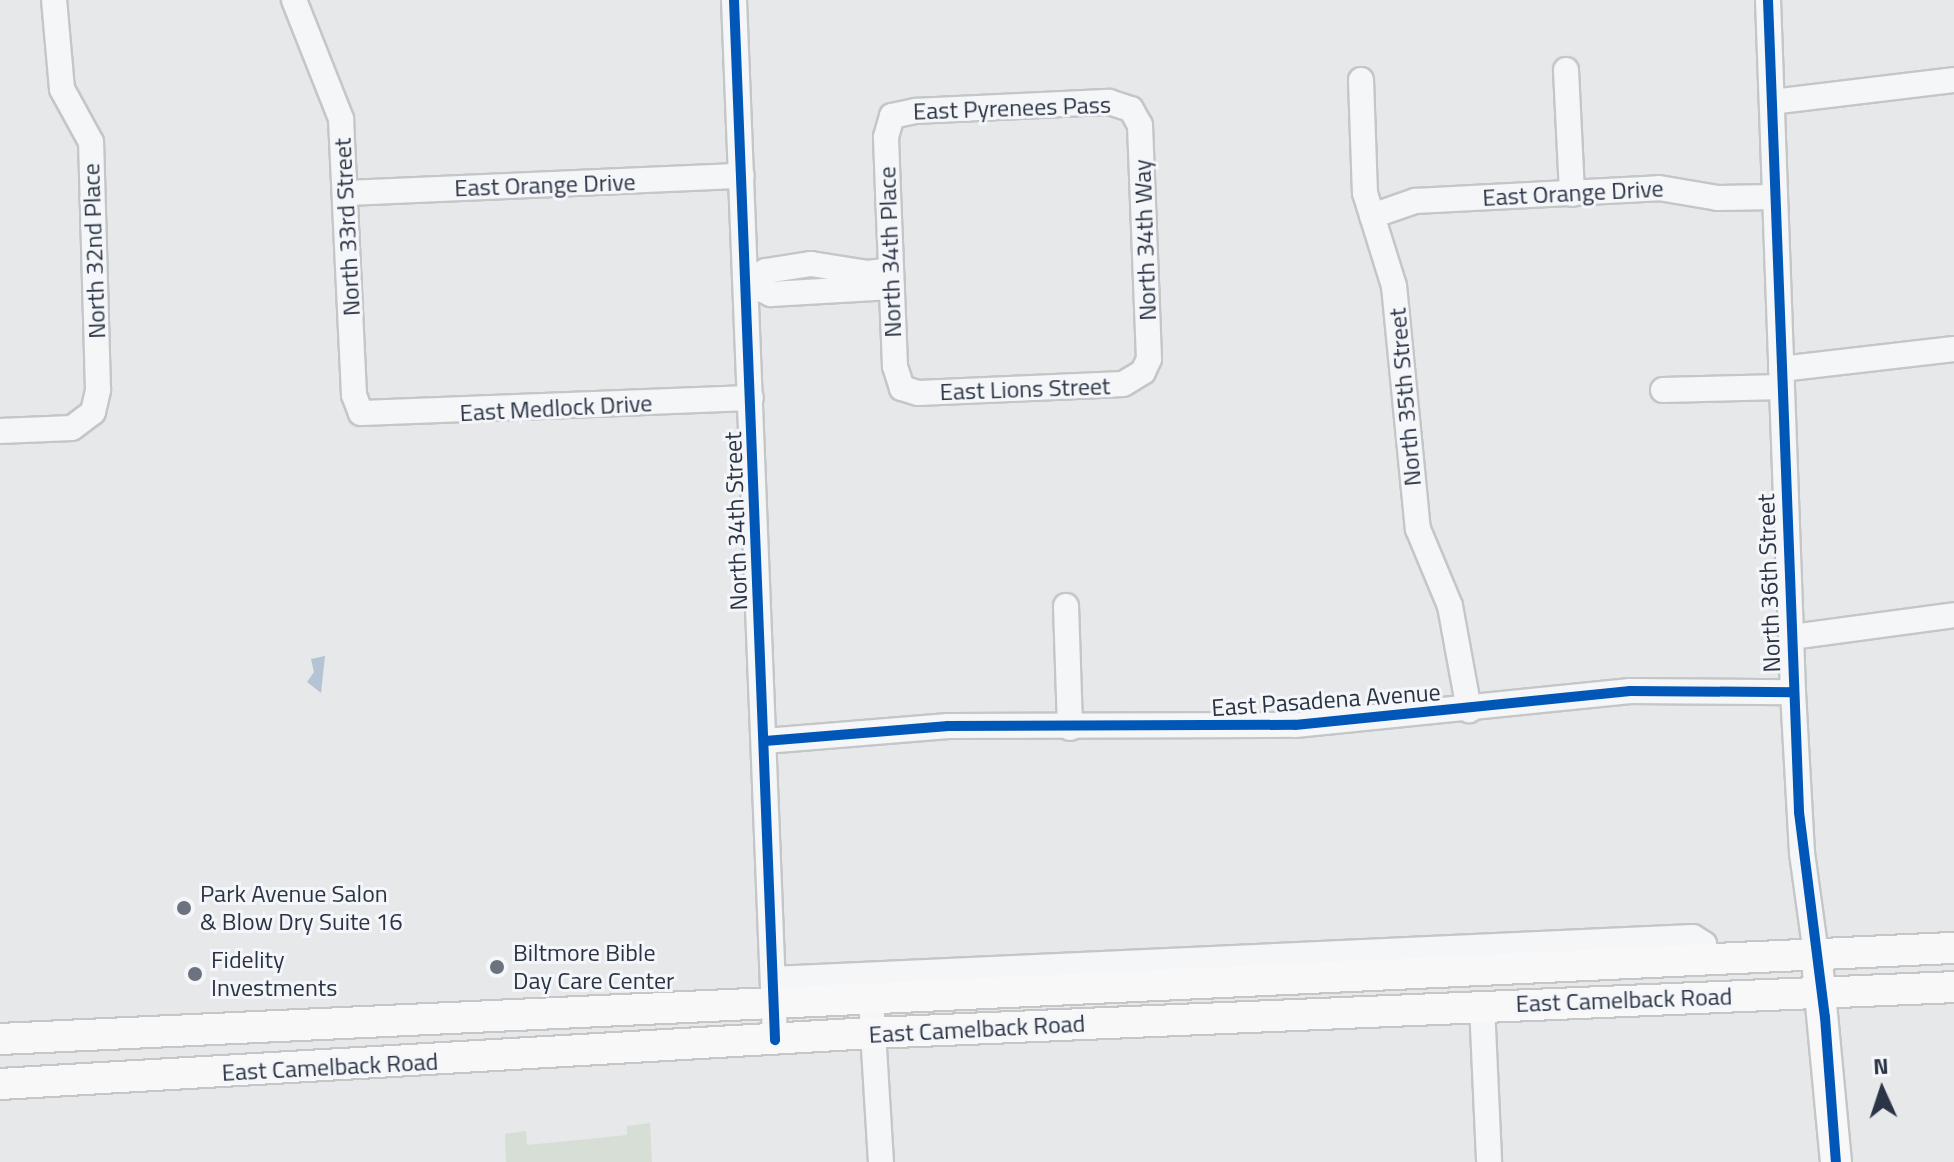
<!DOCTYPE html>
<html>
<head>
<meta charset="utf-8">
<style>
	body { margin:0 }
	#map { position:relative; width:1954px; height:1162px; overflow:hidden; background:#e6e8ea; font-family:"Titillium Web",sans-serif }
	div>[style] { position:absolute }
	.green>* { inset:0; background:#d6ded6 }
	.water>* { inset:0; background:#b4c4d5 }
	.roads { filter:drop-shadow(2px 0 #c4c6c8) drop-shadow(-2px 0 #c4c6c8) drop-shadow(0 2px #c4c6c8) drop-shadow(0 -2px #c4c6c8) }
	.minor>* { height:24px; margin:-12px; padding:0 12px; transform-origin:12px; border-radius:12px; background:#f5f6f7 }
	.major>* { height:30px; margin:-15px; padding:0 15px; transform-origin:15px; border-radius:15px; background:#f8f8f8 }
	.cycleway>* { height:10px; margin:-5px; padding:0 5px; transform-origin:5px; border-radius:5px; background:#0057b8 }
	.dots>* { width:22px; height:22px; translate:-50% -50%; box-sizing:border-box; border:4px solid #f4f6f9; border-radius:50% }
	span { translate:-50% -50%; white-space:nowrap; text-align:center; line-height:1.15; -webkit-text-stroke:6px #f4f6f9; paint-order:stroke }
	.street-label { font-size:24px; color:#2b3445 }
	.poi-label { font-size:24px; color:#2b3445 }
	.left { translate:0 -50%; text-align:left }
	.north { position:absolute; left:1842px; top:1050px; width:80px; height:80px; -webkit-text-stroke:6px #f4f6f9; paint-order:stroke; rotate:357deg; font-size:22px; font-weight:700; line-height:32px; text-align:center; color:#2b3445 }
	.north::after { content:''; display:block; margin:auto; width:28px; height:36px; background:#2b3445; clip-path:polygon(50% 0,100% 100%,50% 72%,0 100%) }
</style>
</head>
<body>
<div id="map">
	<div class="green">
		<i style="clip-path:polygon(650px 1123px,652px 1162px,506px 1162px,505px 1134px,526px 1131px,527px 1145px,627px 1135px,627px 1126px)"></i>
	</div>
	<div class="water">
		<i style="clip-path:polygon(325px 656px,321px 693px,307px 682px,314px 672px,311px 659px)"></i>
	</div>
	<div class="roads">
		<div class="minor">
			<i style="left:294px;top:0;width:128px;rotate:68.4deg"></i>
			<i style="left:341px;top:119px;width:276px;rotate:87.3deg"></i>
			<i style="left:354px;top:395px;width:19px;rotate:69deg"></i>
			<i style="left:361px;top:413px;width:390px;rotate:-2.2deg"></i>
			<i style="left:734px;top:0;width:1041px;rotate:87.74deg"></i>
			<i style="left:1768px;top:0;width:692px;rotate:87.93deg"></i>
			<i style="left:1793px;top:692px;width:161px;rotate:86.8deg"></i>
			<i style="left:1802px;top:853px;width:102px;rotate:82.1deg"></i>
			<i style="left:1566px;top:70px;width:124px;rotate:87.2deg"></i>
			<i style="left:1361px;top:80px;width:113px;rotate:88deg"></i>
			<i style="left:1365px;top:193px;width:97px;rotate:72.7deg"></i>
			<i style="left:1394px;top:286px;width:244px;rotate:84.4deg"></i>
			<i style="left:1418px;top:529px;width:83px;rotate:67.4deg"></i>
			<i style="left:1450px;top:606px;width:106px;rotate:79.6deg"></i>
			<i style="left:1109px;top:102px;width:23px;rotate:18deg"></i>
			<i style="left:1131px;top:109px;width:18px;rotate:61deg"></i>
			<i style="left:1140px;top:125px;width:234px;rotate:87.8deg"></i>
			<i style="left:1149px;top:359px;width:14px;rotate:115deg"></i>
			<i style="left:1143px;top:372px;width:23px;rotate:149deg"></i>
			<i style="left:1123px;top:384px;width:205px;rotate:177.5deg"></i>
			<i style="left:918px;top:393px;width:17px;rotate:-163deg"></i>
			<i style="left:902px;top:388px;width:23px;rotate:-108deg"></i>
			<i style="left:895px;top:366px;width:174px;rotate:-92.3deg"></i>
			<i style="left:888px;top:192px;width:55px;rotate:-92.1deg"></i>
			<i style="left:886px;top:137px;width:22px;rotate:-74deg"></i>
			<i style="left:892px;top:116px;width:25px;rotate:-12deg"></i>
			<i style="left:916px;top:111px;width:193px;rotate:-2.7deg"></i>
			<i style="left:1772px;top:102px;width:183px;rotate:-6.9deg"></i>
			<i style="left:348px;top:193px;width:394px;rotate:-2.5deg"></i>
			<i style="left:1372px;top:216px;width:46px;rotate:-19.2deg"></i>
			<i style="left:1415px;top:201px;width:244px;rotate:-3deg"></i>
			<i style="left:1659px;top:188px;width:60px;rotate:9.6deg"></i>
			<i style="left:1718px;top:198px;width:57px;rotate:-1deg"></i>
			<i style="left:746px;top:282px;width:23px;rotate:-29deg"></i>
			<i style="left:766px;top:271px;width:46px;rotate:-8.8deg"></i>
			<i style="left:811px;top:264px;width:58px;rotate:9deg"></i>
			<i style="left:868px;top:273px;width:23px;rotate:-7deg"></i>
			<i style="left:746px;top:282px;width:28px;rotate:26deg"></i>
			<i style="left:771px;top:294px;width:121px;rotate:-3.3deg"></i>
			<i style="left:1781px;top:369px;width:174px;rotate:-6.6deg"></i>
			<i style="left:1663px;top:390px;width:119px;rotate:-1.4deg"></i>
			<i style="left:0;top:431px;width:72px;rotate:-2.4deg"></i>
			<i style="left:72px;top:428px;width:26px;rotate:-37deg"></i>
			<i style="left:93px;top:412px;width:23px;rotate:-77deg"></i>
			<i style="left:98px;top:390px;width:248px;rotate:-91.6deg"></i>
			<i style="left:91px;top:142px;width:60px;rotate:-118.7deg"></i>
			<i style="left:62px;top:89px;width:89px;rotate:-95.1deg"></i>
			<i style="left:1066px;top:606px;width:122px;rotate:88.1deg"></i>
			<i style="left:1792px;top:637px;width:163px;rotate:-7.7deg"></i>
			<i style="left:765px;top:741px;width:184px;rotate:-4.7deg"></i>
			<i style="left:948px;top:726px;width:347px;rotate:-0.2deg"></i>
			<i style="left:1295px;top:725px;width:337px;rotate:-5.8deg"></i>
			<i style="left:1630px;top:691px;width:163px;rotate:0.4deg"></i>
			<i style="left:773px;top:979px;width:921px;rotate:-2.61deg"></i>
			<i style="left:1693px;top:937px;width:13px;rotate:32deg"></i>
			<i style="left:1704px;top:944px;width:15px;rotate:82deg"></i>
			<i style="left:871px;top:999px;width:163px;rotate:86.5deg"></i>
			<i style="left:1482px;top:1005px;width:157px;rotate:87.4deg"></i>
		</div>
		<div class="major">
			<i style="left:1818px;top:972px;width:191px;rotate:84.6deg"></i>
			<i style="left:0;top:1039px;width:1956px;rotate:-2.67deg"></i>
			<i style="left:0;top:1084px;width:873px;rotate:-3.35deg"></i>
			<i style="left:872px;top:1033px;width:1083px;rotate:-2.43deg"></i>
		</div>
	</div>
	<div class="cycleway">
		<i style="left:734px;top:0;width:1041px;rotate:87.74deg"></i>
		<i style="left:1768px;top:0;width:813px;rotate:87.81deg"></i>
		<i style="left:1799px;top:812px;width:207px;rotate:82.8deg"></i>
		<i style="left:1825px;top:1017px;width:145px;rotate:85.7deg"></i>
		<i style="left:765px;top:741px;width:184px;rotate:-4.7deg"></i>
		<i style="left:948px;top:726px;width:347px;rotate:-0.2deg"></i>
		<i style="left:1295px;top:725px;width:337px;rotate:-5.8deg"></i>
		<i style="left:1630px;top:691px;width:163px;rotate:0.4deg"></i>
	</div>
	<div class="dots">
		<i style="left:184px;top:908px;background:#6c737f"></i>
		<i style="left:497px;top:967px;background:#6c737f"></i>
		<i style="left:195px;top:974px;background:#6c737f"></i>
	</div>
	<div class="street-label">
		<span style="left:1012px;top:108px;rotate:-2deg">East Pyrenees Pass</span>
		<span style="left:545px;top:185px;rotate:-2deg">East Orange Drive</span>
		<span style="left:1573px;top:193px;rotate:-3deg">East Orange Drive</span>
		<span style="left:347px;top:227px;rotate:-93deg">North 33rd Street</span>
		<span style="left:1145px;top:240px;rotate:-92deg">North 34th Way</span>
		<span style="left:94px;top:251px;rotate:-92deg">North 32nd Place</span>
		<span style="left:890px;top:252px;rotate:-92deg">North 34th Place</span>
		<span style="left:1025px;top:389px;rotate:-2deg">East Lions Street</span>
		<span style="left:1405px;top:397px;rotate:-95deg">North 35th Street</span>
		<span style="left:556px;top:408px;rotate:-3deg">East Medlock Drive</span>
		<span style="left:736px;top:521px;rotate:-92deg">North 34th Street</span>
		<span style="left:1769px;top:583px;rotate:-92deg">North 36th Street</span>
		<span style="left:1326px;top:700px;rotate:-4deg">East Pasadena Avenue</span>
		<span style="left:1624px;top:1000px;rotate:-2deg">East Camelback Road</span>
		<span style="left:977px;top:1029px;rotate:-3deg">East Camelback Road</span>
		<span style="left:330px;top:1067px;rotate:-3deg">East Camelback Road</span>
	</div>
	<div class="poi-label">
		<span class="left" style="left:200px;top:908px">Park Avenue Salon<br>&amp; Blow Dry Suite 16</span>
		<span class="left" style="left:513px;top:967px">Biltmore Bible<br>Day Care Center</span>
		<span class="left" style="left:211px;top:974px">Fidelity<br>Investments</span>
	</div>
	<div class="north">N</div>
</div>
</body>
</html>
